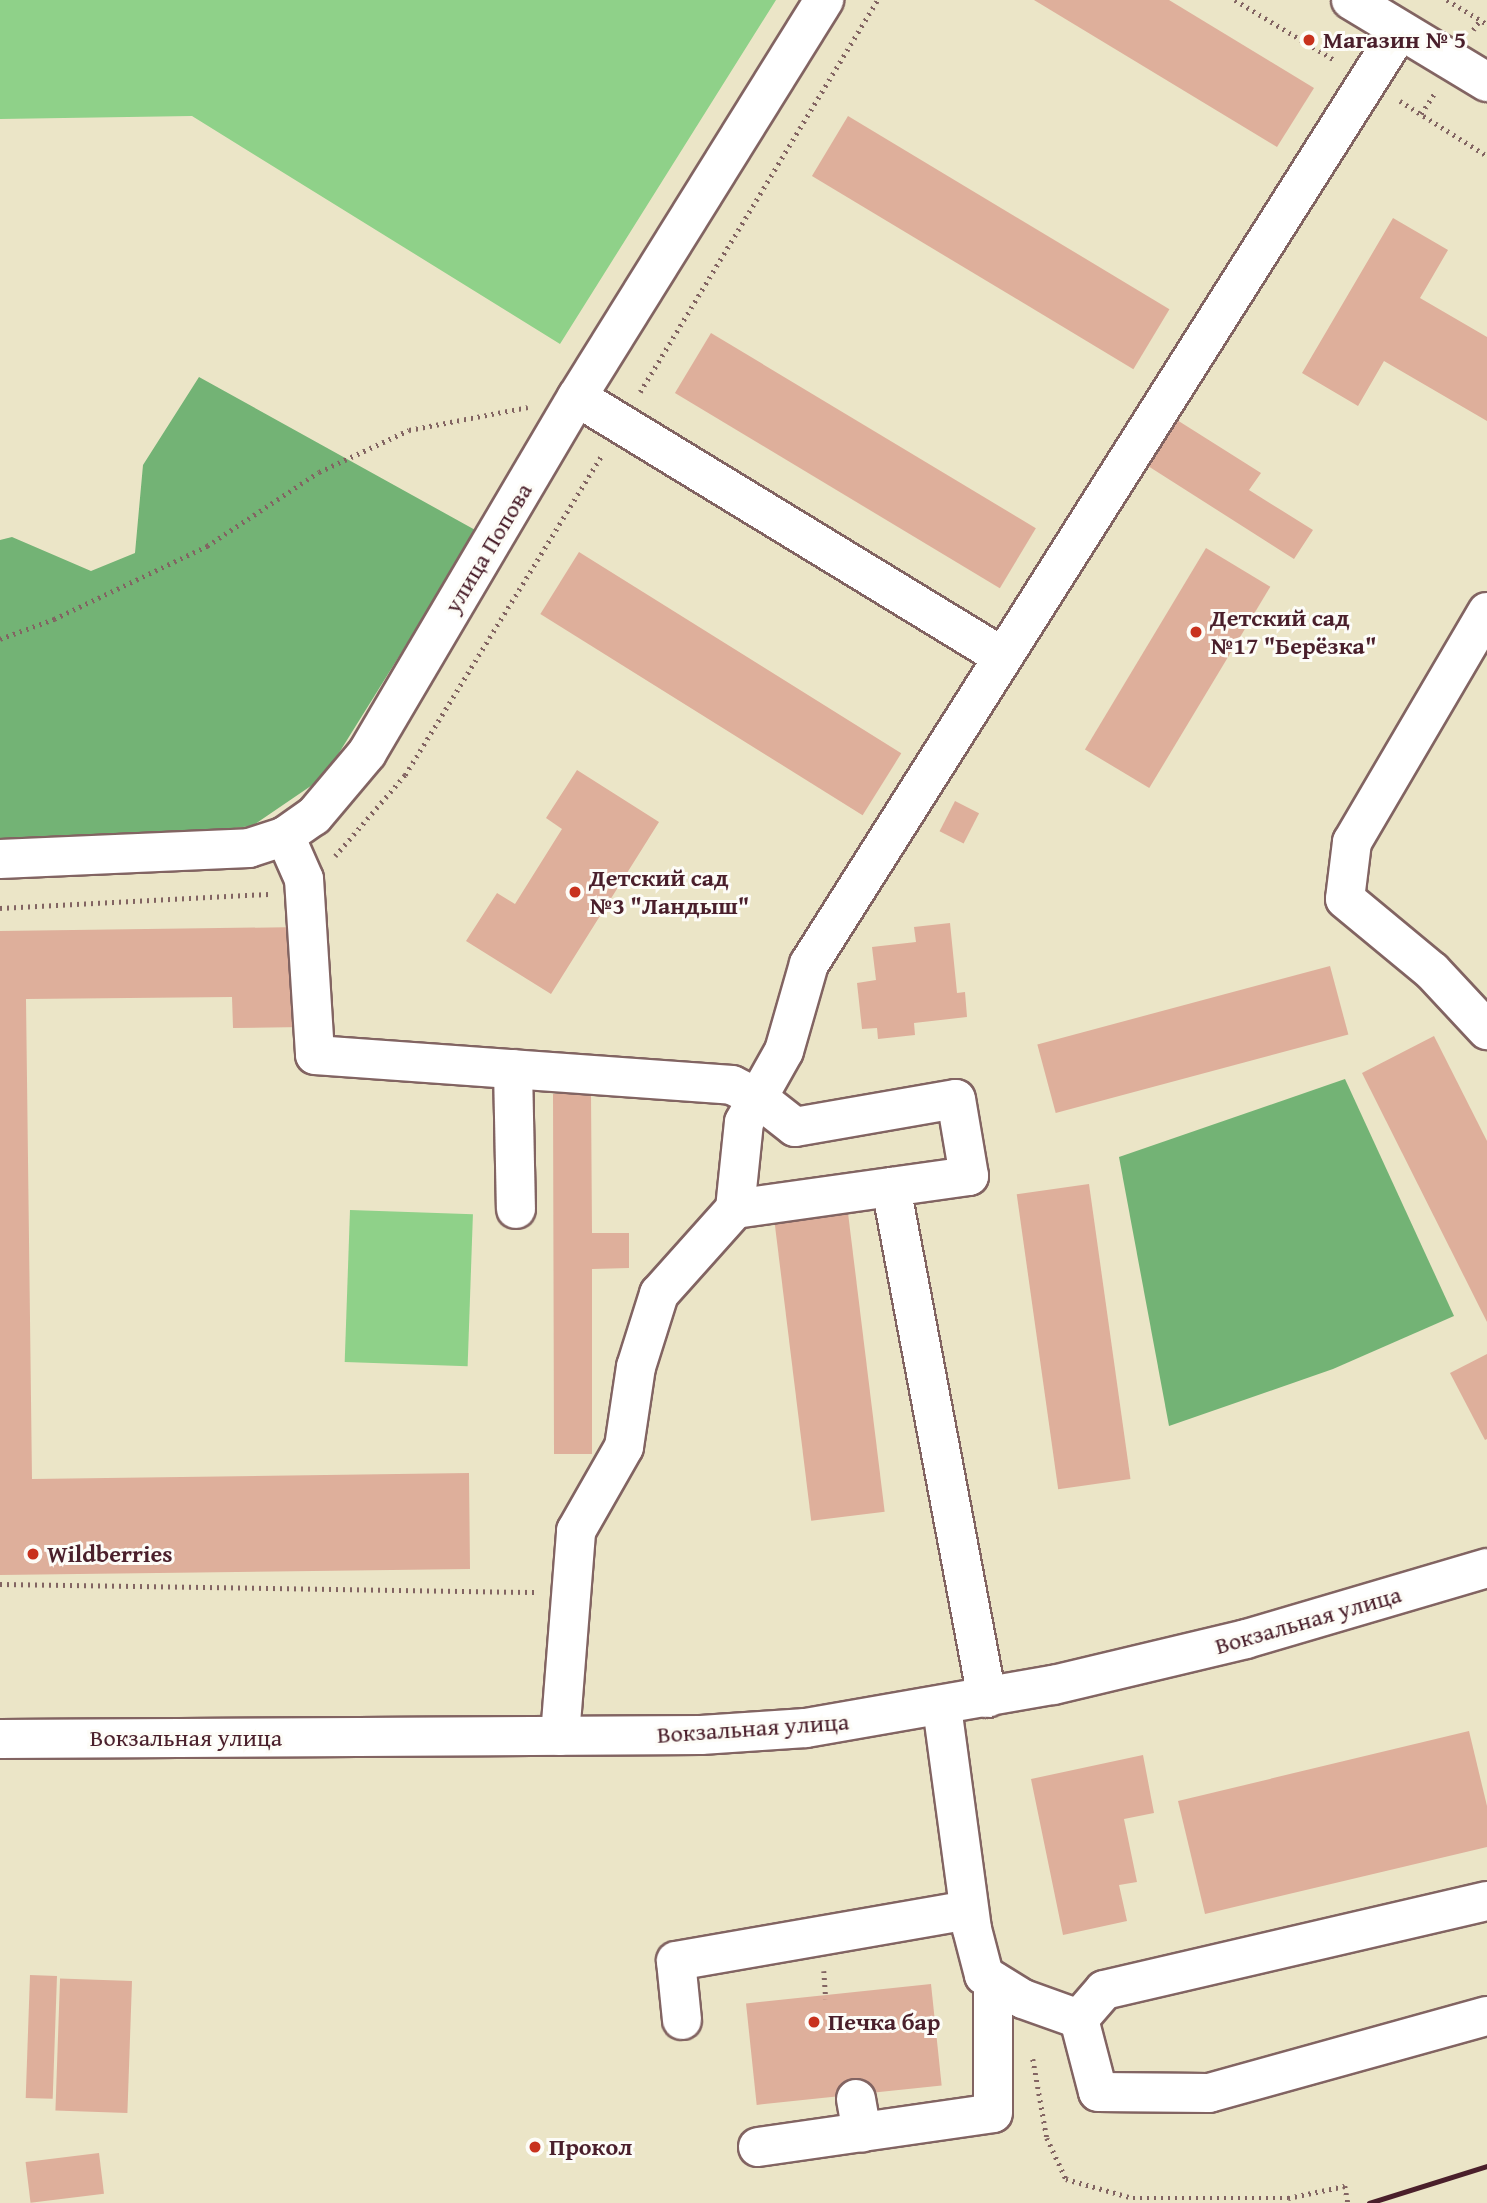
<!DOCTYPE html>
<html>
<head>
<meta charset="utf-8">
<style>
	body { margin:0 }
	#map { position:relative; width:1487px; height:2203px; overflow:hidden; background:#ebe5c7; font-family:"Gentium Book Plus",serif }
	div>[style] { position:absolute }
	.green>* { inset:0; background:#8fd189; transform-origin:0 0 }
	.forest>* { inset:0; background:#73b375 }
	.building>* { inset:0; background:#deaf9b; transform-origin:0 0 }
	.path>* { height:4.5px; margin-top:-2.25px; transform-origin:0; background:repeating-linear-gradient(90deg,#826462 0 2px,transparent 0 7px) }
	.roads { filter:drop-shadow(2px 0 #826462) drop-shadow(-2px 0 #826462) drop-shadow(0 2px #826462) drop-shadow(0 -2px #826462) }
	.minor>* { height:38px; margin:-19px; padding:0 19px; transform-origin:19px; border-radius:19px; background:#fff }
	.rail>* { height:5px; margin:-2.5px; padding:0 2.5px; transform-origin:2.5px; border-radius:2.5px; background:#4a1f2b }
	.dots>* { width:19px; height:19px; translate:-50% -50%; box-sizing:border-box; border:4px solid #fdfcf7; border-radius:50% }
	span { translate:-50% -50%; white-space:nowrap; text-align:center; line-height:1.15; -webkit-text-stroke:6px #fdfcf7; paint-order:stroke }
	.poi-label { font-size:24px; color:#4a1f2b; font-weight:700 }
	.left { translate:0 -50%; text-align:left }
	.street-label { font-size:24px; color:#4a1f2b }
</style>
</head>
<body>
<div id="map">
	<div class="green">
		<i style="clip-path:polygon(0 0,776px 0,560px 344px,192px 116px,0 119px)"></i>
		<i style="left:350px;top:1210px;width:123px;height:152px;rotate:2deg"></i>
	</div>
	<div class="forest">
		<i style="clip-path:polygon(199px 377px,477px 531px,324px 777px,252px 826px,0 854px,0 540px,12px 537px,91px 571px,135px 553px,143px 465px)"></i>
		<i style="clip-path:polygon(1345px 1079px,1454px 1316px,1333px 1369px,1169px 1426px,1119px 1157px)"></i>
	</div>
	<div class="building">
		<i style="clip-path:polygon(1034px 0,1169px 0,1314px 88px,1277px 147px)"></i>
		<i style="left:848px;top:116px;width:375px;height:70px;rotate:31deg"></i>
		<i style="clip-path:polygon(1393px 218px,1448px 250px,1420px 298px,1487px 337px,1487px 421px,1384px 361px,1358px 406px,1302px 373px)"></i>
		<i style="left:711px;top:333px;width:379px;height:70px;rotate:31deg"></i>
		<i style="clip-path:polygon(1177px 420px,1261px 473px,1249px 490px,1313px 530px,1294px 559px,1148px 466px)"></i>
		<i style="left:1206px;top:548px;width:75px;height:235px;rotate:31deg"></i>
		<i style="left:579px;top:552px;width:380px;height:73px;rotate:32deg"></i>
		<i style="clip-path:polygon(577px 770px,659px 822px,551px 994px,466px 941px,497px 893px,515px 904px,562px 829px,546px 818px)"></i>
		<i style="left:955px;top:801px;width:27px;height:34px;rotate:27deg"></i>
		<i style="clip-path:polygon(950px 923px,957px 993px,965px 992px,967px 1017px,914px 1023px,915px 1035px,878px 1039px,877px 1028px,862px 1029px,857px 983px,876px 980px,872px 947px,916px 942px,914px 927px)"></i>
		<i style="clip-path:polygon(302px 927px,303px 1027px,233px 1028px,232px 997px,26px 999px,32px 1479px,469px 1473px,470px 1569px,0 1575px,0 931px)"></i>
		<i style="left:1330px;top:966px;width:71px;height:303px;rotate:75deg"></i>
		<i style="clip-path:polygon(1434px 1036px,1487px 1141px,1487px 1322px,1362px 1073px)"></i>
		<i style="clip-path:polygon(591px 1093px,592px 1233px,629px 1233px,629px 1268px,592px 1269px,592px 1454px,554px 1454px,553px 1094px)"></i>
		<i style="left:1089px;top:1184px;width:298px;height:73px;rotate:82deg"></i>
		<i style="left:848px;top:1213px;width:301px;height:74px;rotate:83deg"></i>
		<i style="clip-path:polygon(1487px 1354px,1487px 1439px,1485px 1440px,1450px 1373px)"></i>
		<i style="clip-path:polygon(1469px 1731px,1487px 1806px,1487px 1847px,1205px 1914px,1178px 1801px)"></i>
		<i style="clip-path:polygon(1143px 1755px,1154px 1813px,1124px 1819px,1137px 1882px,1119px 1885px,1127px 1921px,1063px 1935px,1031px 1779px)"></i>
		<i style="left:30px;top:1975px;width:27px;height:123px;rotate:2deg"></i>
		<i style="left:132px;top:1981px;width:132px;height:72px;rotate:92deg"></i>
		<i style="left:931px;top:1984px;width:102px;height:186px;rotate:84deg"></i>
		<i style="left:99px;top:2153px;width:41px;height:74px;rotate:83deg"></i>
	</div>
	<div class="path">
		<i style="left:1235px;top:0;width:118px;rotate:31.1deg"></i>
		<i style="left:1447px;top:0;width:47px;rotate:31deg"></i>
		<i style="left:1473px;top:30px;width:12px;rotate:-55deg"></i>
		<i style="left:1400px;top:101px;width:103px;rotate:32.3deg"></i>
		<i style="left:1421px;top:114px;width:24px;rotate:-57deg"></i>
		<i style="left:640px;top:392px;width:458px;rotate:-58.8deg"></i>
		<i style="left:0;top:639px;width:58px;rotate:-20.3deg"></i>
		<i style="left:54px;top:619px;width:170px;rotate:-25.5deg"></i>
		<i style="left:207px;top:546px;width:134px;rotate:-33.5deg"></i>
		<i style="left:319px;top:472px;width:99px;rotate:-25deg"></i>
		<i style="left:409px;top:430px;width:121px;rotate:-10.9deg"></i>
		<i style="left:335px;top:856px;width:107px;rotate:-49.2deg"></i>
		<i style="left:405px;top:775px;width:374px;rotate:-58.4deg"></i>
		<i style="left:0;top:908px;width:269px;rotate:-3deg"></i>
		<i style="left:0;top:1584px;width:535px;rotate:0.86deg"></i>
		<i style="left:824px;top:1971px;width:28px;rotate:86deg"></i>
		<i style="left:1033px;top:2059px;width:80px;rotate:80deg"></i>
		<i style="left:1047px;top:2138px;width:45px;rotate:65.1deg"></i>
		<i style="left:1066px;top:2179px;width:70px;rotate:15.8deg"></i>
		<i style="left:1133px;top:2198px;width:155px"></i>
		<i style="left:1288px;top:2198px;width:58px;rotate:-11.9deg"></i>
		<i style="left:1345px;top:2186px;width:17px;rotate:80deg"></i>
	</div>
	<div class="roads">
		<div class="minor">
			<i style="left:1351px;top:0;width:159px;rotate:31.1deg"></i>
			<i style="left:577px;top:397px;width:499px;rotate:31.4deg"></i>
			<i style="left:1487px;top:612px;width:267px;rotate:120.4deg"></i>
			<i style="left:1352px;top:842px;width:57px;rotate:97deg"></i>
			<i style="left:1345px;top:899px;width:113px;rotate:39.6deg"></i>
			<i style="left:1432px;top:971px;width:81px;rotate:47deg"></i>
			<i style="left:285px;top:836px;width:47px;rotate:66.2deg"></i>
			<i style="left:304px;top:879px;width:176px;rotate:86.4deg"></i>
			<i style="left:315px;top:1055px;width:418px;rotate:4.1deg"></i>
			<i style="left:732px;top:1085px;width:29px;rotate:27deg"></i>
			<i style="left:758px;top:1098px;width:47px;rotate:38.1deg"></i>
			<i style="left:795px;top:1127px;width:163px;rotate:-9.9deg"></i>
			<i style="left:956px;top:1099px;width:78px;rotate:80.4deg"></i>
			<i style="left:969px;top:1176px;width:236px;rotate:172deg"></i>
			<i style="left:0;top:859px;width:249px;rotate:-2.5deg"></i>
			<i style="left:249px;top:848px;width:38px;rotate:-18deg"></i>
			<i style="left:285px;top:836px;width:35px;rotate:-35deg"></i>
			<i style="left:314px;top:816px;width:82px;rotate:-49.9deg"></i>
			<i style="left:367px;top:753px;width:413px;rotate:-59.5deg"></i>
			<i style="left:577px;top:397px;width:468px;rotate:-58.1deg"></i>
			<i style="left:513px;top:1069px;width:140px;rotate:88.8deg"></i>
			<i style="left:891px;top:1187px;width:520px;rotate:79.36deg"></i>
			<i style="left:942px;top:1707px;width:224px;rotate:82.3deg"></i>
			<i style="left:972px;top:1929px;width:48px;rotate:75.4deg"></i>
			<i style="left:984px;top:1975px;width:46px;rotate:31.6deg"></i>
			<i style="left:1023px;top:1999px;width:59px;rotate:19.7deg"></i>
			<i style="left:560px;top:1736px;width:206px;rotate:-85.5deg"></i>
			<i style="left:576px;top:1531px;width:97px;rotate:-60.3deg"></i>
			<i style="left:624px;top:1447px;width:81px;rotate:-81.5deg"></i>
			<i style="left:636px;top:1367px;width:77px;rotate:-72.5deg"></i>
			<i style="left:659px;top:1294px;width:114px;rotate:-48.2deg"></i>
			<i style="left:735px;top:1209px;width:87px;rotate:-84.1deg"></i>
			<i style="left:744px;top:1122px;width:81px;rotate:-60.6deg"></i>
			<i style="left:784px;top:1051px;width:91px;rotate:-74deg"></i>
			<i style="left:809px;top:964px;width:1105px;rotate:-57.68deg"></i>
			<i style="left:0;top:1739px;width:701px;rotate:-0.33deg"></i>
			<i style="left:701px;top:1735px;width:105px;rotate:-3.8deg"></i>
			<i style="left:806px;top:1728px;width:251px;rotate:-9.9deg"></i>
			<i style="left:1053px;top:1685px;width:198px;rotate:-13.4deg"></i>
			<i style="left:1246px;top:1639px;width:251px;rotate:-16.4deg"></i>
			<i style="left:1079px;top:2019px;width:75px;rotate:75.4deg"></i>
			<i style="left:1098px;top:2092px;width:111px;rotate:0.5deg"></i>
			<i style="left:1209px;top:2093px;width:288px;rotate:-15.5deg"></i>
			<i style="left:1079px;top:2019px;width:38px;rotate:-49deg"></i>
			<i style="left:1104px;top:1990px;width:393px;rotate:-13.1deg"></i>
			<i style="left:682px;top:2020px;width:59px;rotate:-95.8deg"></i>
			<i style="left:676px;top:1961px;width:297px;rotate:-9.9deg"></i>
			<i style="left:856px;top:2099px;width:34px;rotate:80deg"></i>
			<i style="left:758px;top:2147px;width:237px;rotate:-8.2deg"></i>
			<i style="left:993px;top:2113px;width:132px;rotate:-90deg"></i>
		</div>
	</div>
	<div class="rail">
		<i style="left:1369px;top:2203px;width:124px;rotate:-17.4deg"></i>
	</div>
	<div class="dots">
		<i style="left:1309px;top:40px;background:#c8321e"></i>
		<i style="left:1196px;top:632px;background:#c8321e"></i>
		<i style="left:575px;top:892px;background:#c8321e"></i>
		<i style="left:33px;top:1554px;background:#c8321e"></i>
		<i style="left:814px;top:2022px;background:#c8321e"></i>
		<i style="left:535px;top:2147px;background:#c8321e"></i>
	</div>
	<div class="poi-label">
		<span class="left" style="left:1323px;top:40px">Магазин № 5</span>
		<span class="left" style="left:1210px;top:632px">Детский сад<br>№17 "Берёзка"</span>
		<span class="left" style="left:589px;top:892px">Детский сад<br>№3 "Ландыш"</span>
		<span class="left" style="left:47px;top:1554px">Wildberries</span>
		<span class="left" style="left:828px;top:2022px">Печка бар</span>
		<span class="left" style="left:549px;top:2147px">Прокол</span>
	</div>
	<div class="street-label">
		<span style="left:488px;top:548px;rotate:-59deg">улица Попова</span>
		<span style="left:1308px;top:1620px;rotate:-16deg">Вокзальная улица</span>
		<span style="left:753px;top:1728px;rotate:-4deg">Вокзальная улица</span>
		<span style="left:186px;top:1738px">Вокзальная улица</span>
	</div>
</div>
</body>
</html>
